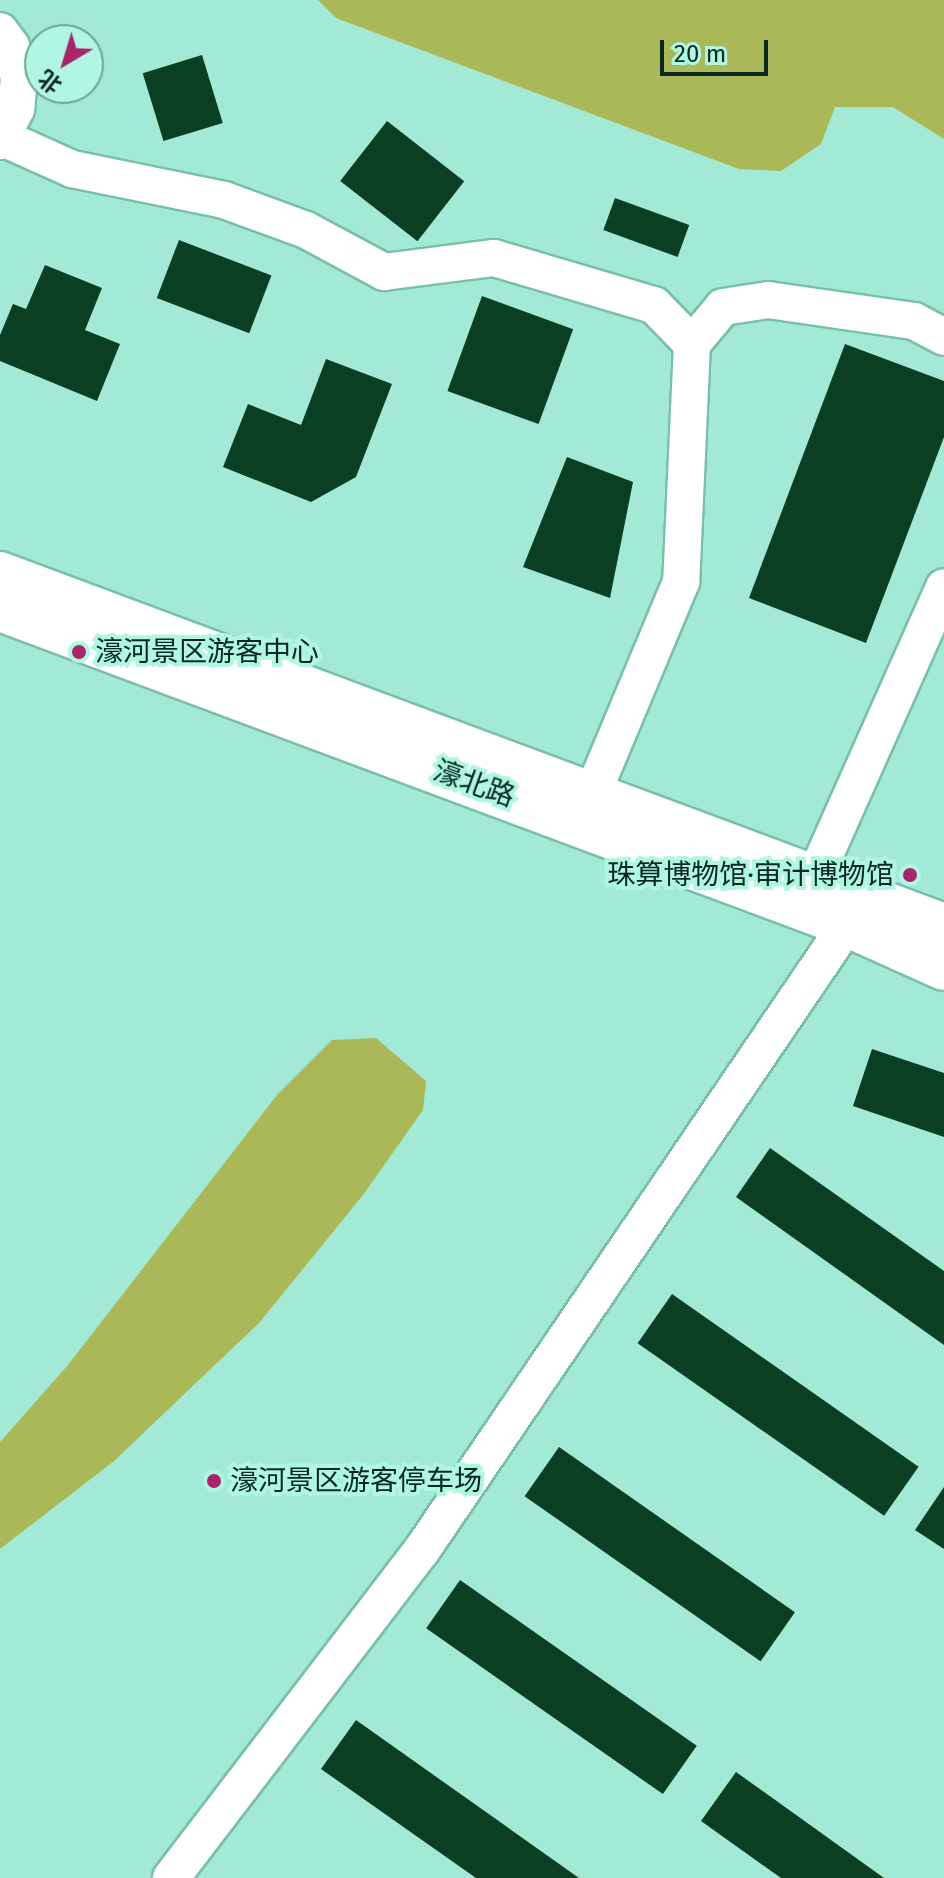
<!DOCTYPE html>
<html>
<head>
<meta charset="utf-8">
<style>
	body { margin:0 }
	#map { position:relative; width:944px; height:1878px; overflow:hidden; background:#a2e9d6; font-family:"Fira Sans","Noto Sans SC",sans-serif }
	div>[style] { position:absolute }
	.water>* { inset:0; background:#abb858 }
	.building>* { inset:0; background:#0a3f24; transform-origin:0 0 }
	.roads { filter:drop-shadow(2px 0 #79bfac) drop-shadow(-2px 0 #79bfac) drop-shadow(0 2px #79bfac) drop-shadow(0 -2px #79bfac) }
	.street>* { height:36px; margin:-18px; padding:0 18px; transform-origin:18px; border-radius:18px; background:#fff }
	.secondary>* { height:44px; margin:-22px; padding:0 22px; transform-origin:22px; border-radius:22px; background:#fff }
	.dots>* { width:22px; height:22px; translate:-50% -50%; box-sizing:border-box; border:4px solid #aff7e3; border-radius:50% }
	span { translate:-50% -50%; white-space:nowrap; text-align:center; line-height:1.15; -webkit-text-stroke:8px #aff7e3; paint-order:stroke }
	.poi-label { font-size:28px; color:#092720 }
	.left { translate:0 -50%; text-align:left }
	.right { translate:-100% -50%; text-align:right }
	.street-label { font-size:28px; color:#092720 }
	.north { position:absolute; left:24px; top:24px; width:80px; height:80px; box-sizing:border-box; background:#aff7e3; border:2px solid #6da495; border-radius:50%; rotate:218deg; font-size:22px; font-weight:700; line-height:32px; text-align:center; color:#092720 }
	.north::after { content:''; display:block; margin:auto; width:28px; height:36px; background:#ab2368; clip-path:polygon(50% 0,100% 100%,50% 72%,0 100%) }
	.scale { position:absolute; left:660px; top:40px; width:108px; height:36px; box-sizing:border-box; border:4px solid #092720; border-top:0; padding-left:10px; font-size:24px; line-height:28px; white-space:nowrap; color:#092720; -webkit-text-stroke:6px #aff7e3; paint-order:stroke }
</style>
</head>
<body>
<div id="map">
	<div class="water">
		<i style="clip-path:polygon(318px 0,944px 0,944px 139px,893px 107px,835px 107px,821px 144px,781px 171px,739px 169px,336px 18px)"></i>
		<i style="clip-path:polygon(376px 1038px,426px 1081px,423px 1110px,363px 1195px,259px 1323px,114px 1461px,0 1549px,0 1442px,68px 1365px,277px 1095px,332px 1040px)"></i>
	</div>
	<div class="building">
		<i style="left:202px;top:55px;width:71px;height:62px;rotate:73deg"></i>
		<i style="left:387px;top:121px;width:98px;height:76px;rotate:38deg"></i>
		<i style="left:615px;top:198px;width:79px;height:34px;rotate:20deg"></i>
		<i style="left:179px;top:240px;width:99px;height:62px;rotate:21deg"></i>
		<i style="clip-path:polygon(45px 265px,102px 288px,85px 330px,120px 344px,97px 401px,0 361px,0 335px,13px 304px,26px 309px)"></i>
		<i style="left:482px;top:296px;width:97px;height:101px;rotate:20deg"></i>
		<i style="clip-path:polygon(845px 344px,944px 381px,944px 437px,866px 643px,749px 598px)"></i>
		<i style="clip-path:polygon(326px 359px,392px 384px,356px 477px,311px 502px,223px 467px,248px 404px,301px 425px)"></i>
		<i style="clip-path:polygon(567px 457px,633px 482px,610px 598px,523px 567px)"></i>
		<i style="clip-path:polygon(872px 1049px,944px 1073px,944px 1137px,853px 1106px)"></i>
		<i style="clip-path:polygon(770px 1148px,944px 1271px,944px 1345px,736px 1197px)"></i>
		<i style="left:672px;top:1294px;width:301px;height:60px;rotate:35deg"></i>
		<i style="left:559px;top:1447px;width:288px;height:60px;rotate:35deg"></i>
		<i style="clip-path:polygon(944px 1487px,944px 1549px,915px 1530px)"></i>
		<i style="left:460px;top:1580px;width:289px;height:59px;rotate:35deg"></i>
		<i style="clip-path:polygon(356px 1720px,579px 1878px,476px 1878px,321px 1769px)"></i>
		<i style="clip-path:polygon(736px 1772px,884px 1878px,781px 1878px,701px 1821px)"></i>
	</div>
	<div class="roads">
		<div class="street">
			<i style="left:0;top:31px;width:19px;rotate:54deg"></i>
			<i style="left:11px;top:46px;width:32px;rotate:76deg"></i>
			<i style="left:19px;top:77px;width:32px;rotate:95deg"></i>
			<i style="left:16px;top:109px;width:36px;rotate:117deg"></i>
			<i style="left:3px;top:138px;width:76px;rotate:24.2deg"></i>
			<i style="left:72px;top:169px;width:155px;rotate:11.5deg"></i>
			<i style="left:224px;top:200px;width:87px;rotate:20.1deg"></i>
			<i style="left:306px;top:230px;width:89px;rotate:28.3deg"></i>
			<i style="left:384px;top:272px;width:111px;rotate:-7.3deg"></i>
			<i style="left:494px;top:258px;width:167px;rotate:16.4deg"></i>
			<i style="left:654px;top:305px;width:54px;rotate:45.7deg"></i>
			<i style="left:692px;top:344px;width:238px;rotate:92.6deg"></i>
			<i style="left:681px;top:582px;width:228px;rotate:112.7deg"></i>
			<i style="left:692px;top:344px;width:48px;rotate:-50deg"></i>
			<i style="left:723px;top:307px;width:46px;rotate:-8.8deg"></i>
			<i style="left:768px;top:300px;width:148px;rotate:8.2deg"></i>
			<i style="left:914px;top:321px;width:34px;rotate:28deg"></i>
			<i style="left:815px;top:877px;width:317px;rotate:-66deg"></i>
			<i style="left:171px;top:1878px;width:413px;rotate:-52.6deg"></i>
			<i style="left:422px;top:1550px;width:781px;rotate:-55.8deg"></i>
		</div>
		<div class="secondary">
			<i style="left:0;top:574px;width:1007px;rotate:20.45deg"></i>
			<i style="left:0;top:609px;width:905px;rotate:20.44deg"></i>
			<i style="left:848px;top:925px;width:105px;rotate:24.1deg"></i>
		</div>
	</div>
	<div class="dots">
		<i style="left:79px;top:652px;background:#ab2368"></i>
		<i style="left:910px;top:875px;background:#ab2368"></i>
		<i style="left:214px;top:1481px;background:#ab2368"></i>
	</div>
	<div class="poi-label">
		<span class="left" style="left:95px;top:652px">濠河景区游客中心</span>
		<span class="right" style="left:894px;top:875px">珠算博物馆·审计博物馆</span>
		<span class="left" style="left:230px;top:1481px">濠河景区游客停车场</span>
	</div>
	<div class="street-label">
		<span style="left:474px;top:784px;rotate:20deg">濠北路</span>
	</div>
	<div class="north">北</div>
	<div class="scale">20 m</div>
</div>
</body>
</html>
